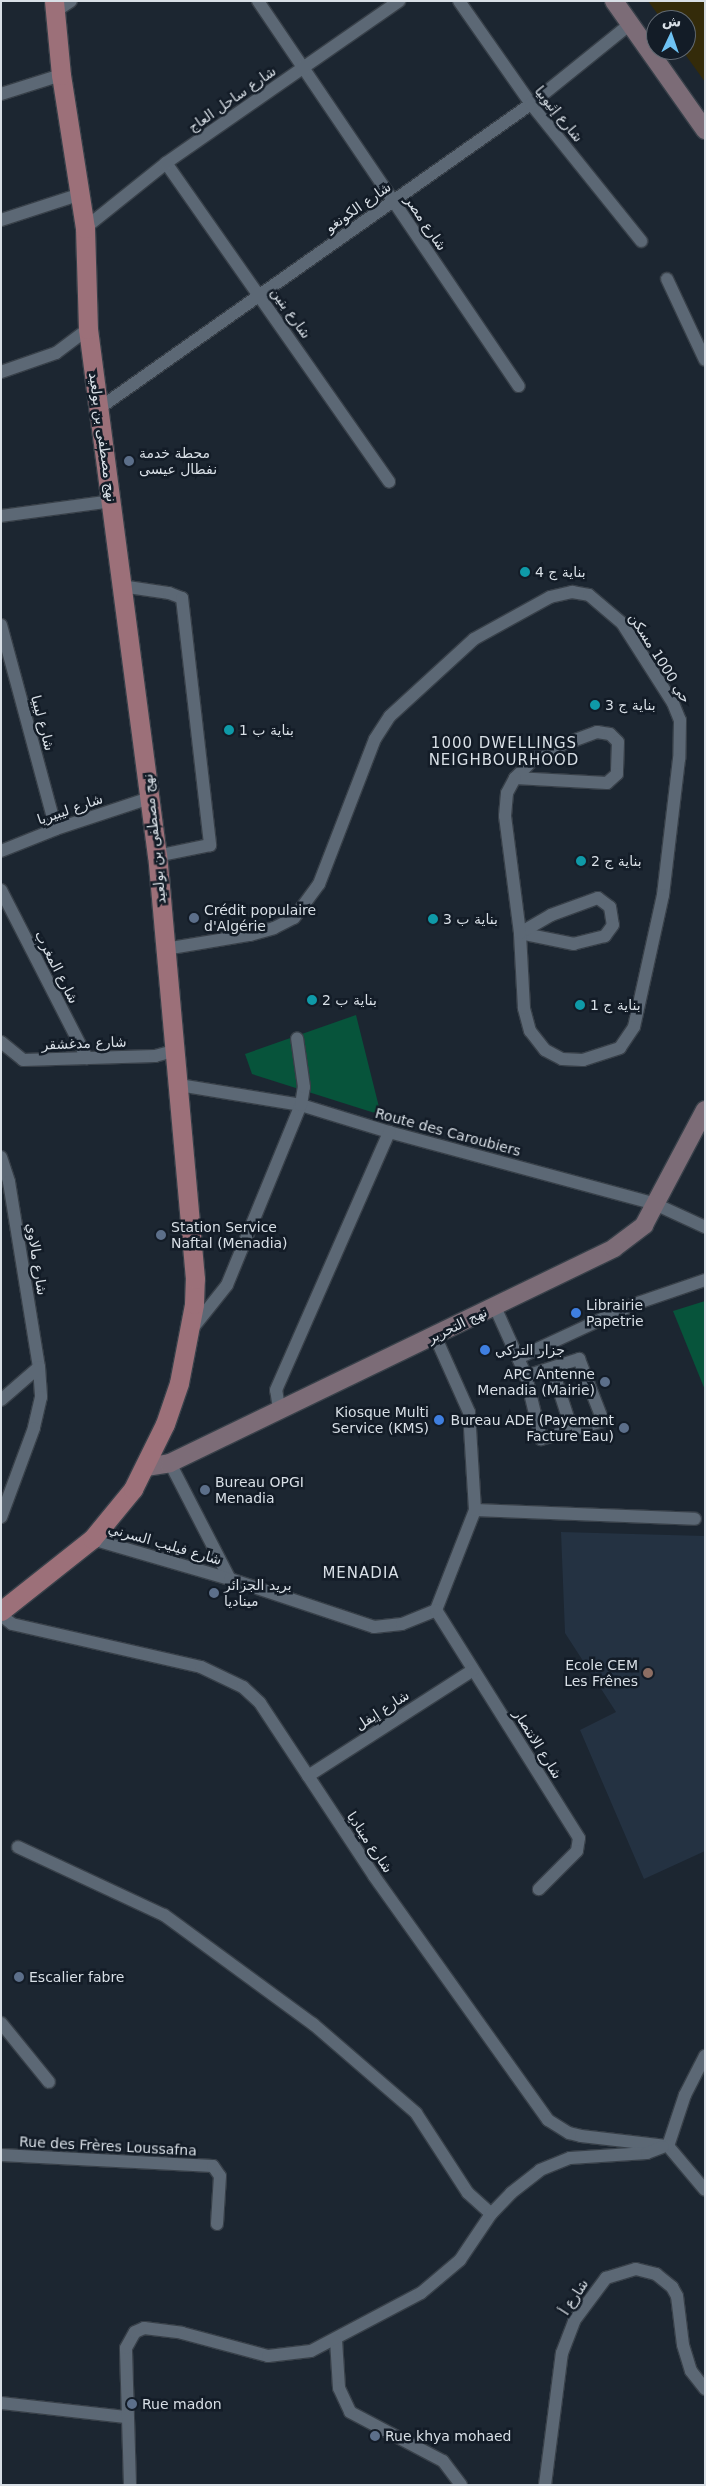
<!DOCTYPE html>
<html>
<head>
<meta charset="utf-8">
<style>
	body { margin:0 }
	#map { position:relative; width:706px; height:2486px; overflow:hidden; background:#1c2631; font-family:"DejaVu Sans",Cairo,sans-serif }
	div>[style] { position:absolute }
	.built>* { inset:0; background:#243242 }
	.green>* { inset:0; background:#07543b }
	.sand>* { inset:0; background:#342b0a }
	.roads { filter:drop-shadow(1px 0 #384049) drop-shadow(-1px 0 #384049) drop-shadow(0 1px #384049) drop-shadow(0 -1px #384049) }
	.street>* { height:12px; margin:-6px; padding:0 6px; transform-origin:6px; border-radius:6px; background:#5c6875 }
	.secondary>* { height:18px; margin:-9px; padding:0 9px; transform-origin:9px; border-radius:9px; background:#7c6c77 }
	.primary>* { height:19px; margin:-9.5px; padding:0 9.5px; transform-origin:9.5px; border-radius:9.5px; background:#9c7079 }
	.dots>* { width:14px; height:14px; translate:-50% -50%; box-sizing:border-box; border:2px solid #131c27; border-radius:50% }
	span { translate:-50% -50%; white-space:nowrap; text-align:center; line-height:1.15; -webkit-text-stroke:5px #131c27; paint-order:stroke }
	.street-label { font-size:14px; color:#d8dfe6 }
	.poi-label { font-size:14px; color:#d8dfe6 }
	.left { translate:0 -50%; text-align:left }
	.right { translate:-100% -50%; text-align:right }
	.neighbourhood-label { font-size:15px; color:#d8dfe6; letter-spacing:1px }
	.frame { position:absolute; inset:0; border:2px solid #d8dfe6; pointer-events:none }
	.north { position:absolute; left:646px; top:10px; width:50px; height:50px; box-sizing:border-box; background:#131c27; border:1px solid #626a73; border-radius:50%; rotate:3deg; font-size:14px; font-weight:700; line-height:20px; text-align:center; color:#d8dfe6 }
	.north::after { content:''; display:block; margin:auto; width:18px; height:22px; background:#6ec2f3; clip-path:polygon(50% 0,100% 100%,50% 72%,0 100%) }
</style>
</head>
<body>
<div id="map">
	<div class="built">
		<i style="clip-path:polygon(561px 1532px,705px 1536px,705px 1851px,644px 1879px,580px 1730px,616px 1712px,565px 1633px)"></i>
	</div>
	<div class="green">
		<i style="clip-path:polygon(356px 1015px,381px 1115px,252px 1074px,245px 1054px)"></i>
		<i style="clip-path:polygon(705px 1301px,705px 1390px,673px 1311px)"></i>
	</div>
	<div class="sand">
		<i style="clip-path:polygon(648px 1px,705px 1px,705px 82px,682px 50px,686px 50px,686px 20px,662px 20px)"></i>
	</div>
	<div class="roads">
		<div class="street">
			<i style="left:258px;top:1px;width:465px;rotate:55.9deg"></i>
			<i style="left:459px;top:1px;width:126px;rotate:55deg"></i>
			<i style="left:531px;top:104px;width:176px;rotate:51.2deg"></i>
			<i style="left:56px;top:11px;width:18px;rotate:-34deg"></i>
			<i style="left:1px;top:94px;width:63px;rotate:-17.6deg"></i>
			<i style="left:166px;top:163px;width:389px;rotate:55deg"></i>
			<i style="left:1px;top:220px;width:84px;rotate:-18deg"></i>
			<i style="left:85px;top:228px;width:104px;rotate:-38.7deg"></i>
			<i style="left:166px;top:163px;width:284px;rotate:-34.8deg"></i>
			<i style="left:667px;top:279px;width:89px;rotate:64.9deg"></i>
			<i style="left:1px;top:372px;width:58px;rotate:-19.1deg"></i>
			<i style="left:56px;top:353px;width:40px;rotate:-37deg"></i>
			<i style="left:98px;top:409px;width:530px;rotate:-35.16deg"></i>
			<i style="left:531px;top:104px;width:127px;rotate:-38.9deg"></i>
			<i style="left:1px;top:516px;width:112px;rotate:-7.7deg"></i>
			<i style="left:121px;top:586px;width:49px;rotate:8.3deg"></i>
			<i style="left:169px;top:593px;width:14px;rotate:21deg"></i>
			<i style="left:182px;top:598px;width:249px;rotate:83.5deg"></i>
			<i style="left:210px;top:845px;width:54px;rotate:168.3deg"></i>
			<i style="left:1px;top:625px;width:211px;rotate:74.9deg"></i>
			<i style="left:597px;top:732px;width:13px;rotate:9deg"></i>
			<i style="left:610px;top:734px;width:11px;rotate:45deg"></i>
			<i style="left:618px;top:742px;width:32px;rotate:92deg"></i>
			<i style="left:617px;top:774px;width:13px;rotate:138deg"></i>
			<i style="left:607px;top:783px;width:92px;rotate:-176.9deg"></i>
			<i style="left:515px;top:778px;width:35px;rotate:-45deg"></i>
			<i style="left:540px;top:753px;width:61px;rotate:-20.2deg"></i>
			<i style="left:1px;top:851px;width:59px;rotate:-21.8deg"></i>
			<i style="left:56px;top:829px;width:99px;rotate:-18.3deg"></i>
			<i style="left:1px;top:890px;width:189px;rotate:62.9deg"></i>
			<i style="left:598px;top:898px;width:15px;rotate:37deg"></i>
			<i style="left:610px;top:907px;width:18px;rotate:81deg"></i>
			<i style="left:613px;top:925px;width:14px;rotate:126deg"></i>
			<i style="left:605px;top:936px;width:32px;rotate:166deg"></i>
			<i style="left:574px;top:944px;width:55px;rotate:-168.5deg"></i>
			<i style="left:520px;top:933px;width:36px;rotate:-30deg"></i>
			<i style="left:551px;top:915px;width:50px;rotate:-19.9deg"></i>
			<i style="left:165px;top:949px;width:86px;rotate:-9.4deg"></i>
			<i style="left:250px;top:935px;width:25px;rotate:-16deg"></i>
			<i style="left:274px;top:928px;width:22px;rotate:-27deg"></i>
			<i style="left:294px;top:918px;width:42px;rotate:-53.7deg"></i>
			<i style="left:319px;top:884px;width:155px;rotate:-68.9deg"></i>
			<i style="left:375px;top:739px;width:27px;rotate:-57deg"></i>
			<i style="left:390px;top:716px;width:114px;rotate:-42.5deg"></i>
			<i style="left:474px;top:639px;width:87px;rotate:-28.9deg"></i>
			<i style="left:550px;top:597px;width:23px;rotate:-13deg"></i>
			<i style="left:572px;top:592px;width:17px;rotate:10deg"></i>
			<i style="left:589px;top:595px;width:43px;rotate:40.3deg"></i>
			<i style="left:622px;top:623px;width:95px;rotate:57.5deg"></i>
			<i style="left:673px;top:703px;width:18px;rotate:68deg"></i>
			<i style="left:680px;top:720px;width:39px;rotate:91deg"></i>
			<i style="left:679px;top:759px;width:137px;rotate:96.7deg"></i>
			<i style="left:663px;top:895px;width:135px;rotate:102.4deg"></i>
			<i style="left:634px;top:1027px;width:25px;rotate:124deg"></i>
			<i style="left:620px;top:1048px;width:39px;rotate:162deg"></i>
			<i style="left:583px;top:1060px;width:21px;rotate:-177deg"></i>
			<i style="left:562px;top:1059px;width:19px;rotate:-152deg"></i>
			<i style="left:545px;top:1050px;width:24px;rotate:-128deg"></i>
			<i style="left:530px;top:1031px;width:24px;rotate:-105deg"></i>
			<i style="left:524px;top:1008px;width:75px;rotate:-93.1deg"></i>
			<i style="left:520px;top:933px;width:118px;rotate:-97.3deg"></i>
			<i style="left:505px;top:816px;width:23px;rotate:-85deg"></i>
			<i style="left:507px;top:793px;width:17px;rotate:-62deg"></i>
			<i style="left:1px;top:1042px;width:28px;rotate:39deg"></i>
			<i style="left:23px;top:1060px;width:132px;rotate:-1.7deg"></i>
			<i style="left:155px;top:1056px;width:20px;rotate:-15deg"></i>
			<i style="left:179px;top:1085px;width:124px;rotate:9.3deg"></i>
			<i style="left:301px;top:1105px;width:92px;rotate:17.1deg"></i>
			<i style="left:389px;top:1132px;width:276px;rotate:15.1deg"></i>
			<i style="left:655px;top:1204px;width:55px;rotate:24.7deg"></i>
			<i style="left:1px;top:1157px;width:26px;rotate:72deg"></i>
			<i style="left:9px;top:1182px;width:187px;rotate:80.8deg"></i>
			<i style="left:39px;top:1367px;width:30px;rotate:86deg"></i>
			<i style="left:41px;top:1397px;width:32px;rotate:103deg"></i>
			<i style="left:34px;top:1428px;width:95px;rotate:110.3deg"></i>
			<i style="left:495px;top:1307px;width:76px;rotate:65.8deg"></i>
			<i style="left:526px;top:1376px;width:65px;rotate:76.6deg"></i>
			<i style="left:541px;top:1439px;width:32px;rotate:-16deg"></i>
			<i style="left:192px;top:1329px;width:56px;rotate:-51.5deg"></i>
			<i style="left:227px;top:1285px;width:195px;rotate:-67.7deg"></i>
			<i style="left:301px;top:1105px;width:18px;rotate:-81deg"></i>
			<i style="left:304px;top:1087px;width:49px;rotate:-98.1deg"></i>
			<i style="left:518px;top:1358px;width:126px;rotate:-24.9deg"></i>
			<i style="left:632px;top:1305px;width:77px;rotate:-18.9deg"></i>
			<i style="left:526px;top:1376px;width:56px;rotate:-17.8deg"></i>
			<i style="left:579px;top:1359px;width:66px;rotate:68.8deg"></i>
			<i style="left:603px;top:1421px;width:32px;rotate:164deg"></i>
			<i style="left:572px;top:1430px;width:65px;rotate:-107.9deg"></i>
			<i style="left:1px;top:1400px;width:50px;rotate:-41deg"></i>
			<i style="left:279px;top:1408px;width:18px;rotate:-99deg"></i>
			<i style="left:276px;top:1390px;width:282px;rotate:-66.3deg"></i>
			<i style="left:170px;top:1463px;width:131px;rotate:62.7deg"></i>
			<i style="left:475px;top:1510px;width:220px;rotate:2.3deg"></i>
			<i style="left:92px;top:1539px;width:144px;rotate:16.2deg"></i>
			<i style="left:230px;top:1579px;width:152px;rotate:18.4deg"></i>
			<i style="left:374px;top:1627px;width:28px;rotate:-6deg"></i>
			<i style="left:402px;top:1624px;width:37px;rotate:-22deg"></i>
			<i style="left:436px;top:1610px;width:107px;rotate:-68.7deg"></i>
			<i style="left:475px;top:1510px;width:98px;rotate:-93.5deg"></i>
			<i style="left:469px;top:1412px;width:83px;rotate:-114.1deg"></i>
			<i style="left:436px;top:1610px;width:269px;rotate:57.9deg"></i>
			<i style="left:579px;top:1838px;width:13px;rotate:99deg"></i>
			<i style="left:577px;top:1851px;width:54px;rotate:135deg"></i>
			<i style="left:1px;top:1615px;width:14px;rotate:39deg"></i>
			<i style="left:12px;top:1624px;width:194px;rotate:12.8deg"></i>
			<i style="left:201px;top:1667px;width:47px;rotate:25.5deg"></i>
			<i style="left:243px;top:1687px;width:23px;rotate:43deg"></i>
			<i style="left:260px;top:1703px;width:207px;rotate:56.6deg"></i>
			<i style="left:374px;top:1876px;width:300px;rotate:54.5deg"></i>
			<i style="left:548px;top:2120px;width:25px;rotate:32deg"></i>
			<i style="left:569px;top:2133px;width:12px;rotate:14deg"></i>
			<i style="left:581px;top:2136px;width:88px;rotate:6.6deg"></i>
			<i style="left:308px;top:1776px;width:196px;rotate:-32.7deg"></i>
			<i style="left:18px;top:1847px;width:161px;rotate:25deg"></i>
			<i style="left:164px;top:1915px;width:185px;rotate:36.2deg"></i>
			<i style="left:313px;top:2024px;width:136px;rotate:40.8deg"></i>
			<i style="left:416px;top:2113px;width:95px;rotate:57deg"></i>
			<i style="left:468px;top:2193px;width:31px;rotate:42deg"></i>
			<i style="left:1px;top:2023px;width:76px;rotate:50.9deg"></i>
			<i style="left:668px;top:2146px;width:54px;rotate:-71.6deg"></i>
			<i style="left:685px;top:2095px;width:44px;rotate:-62.9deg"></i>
			<i style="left:668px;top:2146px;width:57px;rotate:49.9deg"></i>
			<i style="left:1px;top:2155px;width:212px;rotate:3deg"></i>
			<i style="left:213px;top:2166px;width:12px;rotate:55deg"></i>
			<i style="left:220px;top:2176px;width:48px;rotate:93.6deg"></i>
			<i style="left:336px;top:2340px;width:48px;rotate:86.4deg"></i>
			<i style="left:339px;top:2388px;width:26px;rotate:65deg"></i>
			<i style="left:350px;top:2412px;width:105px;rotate:27.8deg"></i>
			<i style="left:443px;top:2461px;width:30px;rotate:53deg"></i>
			<i style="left:1px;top:2403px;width:126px;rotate:6.4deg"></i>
			<i style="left:130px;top:2485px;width:137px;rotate:-91.7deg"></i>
			<i style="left:126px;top:2348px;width:18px;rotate:-61deg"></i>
			<i style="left:135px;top:2332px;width:10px;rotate:-24deg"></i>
			<i style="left:144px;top:2328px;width:38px;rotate:7deg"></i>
			<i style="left:182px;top:2333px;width:89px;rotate:15deg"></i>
			<i style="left:268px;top:2356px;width:43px;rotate:-6.6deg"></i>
			<i style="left:311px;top:2351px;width:124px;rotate:-27.8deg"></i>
			<i style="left:421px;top:2293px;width:51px;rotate:-40.2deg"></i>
			<i style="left:460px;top:2260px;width:55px;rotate:-56deg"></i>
			<i style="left:491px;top:2214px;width:29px;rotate:-46deg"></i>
			<i style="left:511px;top:2193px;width:37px;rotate:-38deg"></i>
			<i style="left:540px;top:2170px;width:32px;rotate:-22deg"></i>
			<i style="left:570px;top:2158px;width:77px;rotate:-3.7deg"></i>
			<i style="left:647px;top:2153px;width:17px;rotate:-21deg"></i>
			<i style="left:545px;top:2485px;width:133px;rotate:-82.7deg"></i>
			<i style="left:562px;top:2353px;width:34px;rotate:-69deg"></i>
			<i style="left:574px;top:2321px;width:54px;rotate:-53.3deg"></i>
			<i style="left:606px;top:2278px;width:31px;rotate:-17deg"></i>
			<i style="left:636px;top:2269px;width:21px;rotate:14deg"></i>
			<i style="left:656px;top:2274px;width:21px;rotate:39deg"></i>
			<i style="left:672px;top:2287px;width:10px;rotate:61deg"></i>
			<i style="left:677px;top:2296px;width:49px;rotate:83deg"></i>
			<i style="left:683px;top:2345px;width:27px;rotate:73deg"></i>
			<i style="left:691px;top:2371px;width:23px;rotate:52deg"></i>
		</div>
		<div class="secondary">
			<i style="left:614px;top:1px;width:158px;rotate:54.8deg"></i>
			<i style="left:146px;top:1467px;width:24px;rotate:-9deg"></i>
			<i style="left:170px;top:1463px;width:493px;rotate:-25.8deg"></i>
			<i style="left:614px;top:1248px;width:38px;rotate:-37deg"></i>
			<i style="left:644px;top:1225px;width:130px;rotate:-62.1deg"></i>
		</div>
		<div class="primary">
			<i style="left:1px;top:1611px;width:116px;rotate:-38.4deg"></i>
			<i style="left:92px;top:1539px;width:65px;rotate:-50.6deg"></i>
			<i style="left:133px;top:1489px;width:72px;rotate:-63.8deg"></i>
			<i style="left:165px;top:1424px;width:43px;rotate:-71.1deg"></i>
			<i style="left:179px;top:1383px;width:80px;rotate:-79.2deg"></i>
			<i style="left:194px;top:1304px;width:25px;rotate:-88deg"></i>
			<i style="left:195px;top:1279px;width:425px;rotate:-95.1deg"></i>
			<i style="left:157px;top:856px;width:531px;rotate:-97.46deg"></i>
			<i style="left:88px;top:329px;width:101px;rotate:-91.7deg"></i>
			<i style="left:85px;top:228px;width:155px;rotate:-98.9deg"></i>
			<i style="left:61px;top:75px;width:74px;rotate:-95.4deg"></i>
		</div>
	</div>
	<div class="dots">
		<i style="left:129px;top:461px;background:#5c6f8a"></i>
		<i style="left:525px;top:572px;background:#0f9aa8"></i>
		<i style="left:595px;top:705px;background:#0f9aa8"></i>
		<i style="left:229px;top:730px;background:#0f9aa8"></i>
		<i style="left:581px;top:861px;background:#0f9aa8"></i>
		<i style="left:194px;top:918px;background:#5c6f8a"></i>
		<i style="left:433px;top:919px;background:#0f9aa8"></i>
		<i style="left:312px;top:1000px;background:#0f9aa8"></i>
		<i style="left:580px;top:1005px;background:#0f9aa8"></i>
		<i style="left:161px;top:1235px;background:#5c6f8a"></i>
		<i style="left:576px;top:1313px;background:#3f7fe0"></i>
		<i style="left:485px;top:1350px;background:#3f7fe0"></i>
		<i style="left:605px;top:1382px;background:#5c6f8a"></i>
		<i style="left:439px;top:1420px;background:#3f7fe0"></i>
		<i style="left:624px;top:1428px;background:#5c6f8a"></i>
		<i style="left:205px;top:1490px;background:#5c6f8a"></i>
		<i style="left:214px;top:1593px;background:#5c6f8a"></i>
		<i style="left:648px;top:1673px;background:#8d6e63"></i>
		<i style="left:19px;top:1977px;background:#5c6f8a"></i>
		<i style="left:132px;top:2404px;background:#5c6f8a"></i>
		<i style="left:375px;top:2436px;background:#5c6f8a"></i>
	</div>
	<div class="street-label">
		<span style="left:232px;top:99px;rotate:-35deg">شارع ساحل العاج</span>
		<span style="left:559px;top:114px;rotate:51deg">شارع إثيوبيا</span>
		<span style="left:358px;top:207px;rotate:-35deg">شارع الكونغو</span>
		<span style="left:426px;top:223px;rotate:56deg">شارع مصر</span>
		<span style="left:291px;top:313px;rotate:55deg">شارع بنين</span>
		<span style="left:103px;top:437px;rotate:82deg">نهج مصطفى بن بولعيد</span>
		<span style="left:660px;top:658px;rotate:58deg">حي 1000 مسكن</span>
		<span style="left:43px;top:723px;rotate:75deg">شارع ليبيا</span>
		<span style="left:70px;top:809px;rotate:-19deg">شارع ليبيريا</span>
		<span style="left:154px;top:839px;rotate:-96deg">نهج مصطفى بن بولعيد</span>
		<span style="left:57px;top:967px;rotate:63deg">شارع المغرب</span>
		<span style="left:84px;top:1043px;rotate:-2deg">شارع مدغشقر</span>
		<span style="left:448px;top:1132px;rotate:15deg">Route des Caroubiers</span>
		<span style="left:37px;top:1259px;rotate:81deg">شارع مالاوي</span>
		<span style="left:457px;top:1325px;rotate:-26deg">نهج التحرير</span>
		<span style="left:165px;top:1544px;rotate:16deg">شارع فيليب السرني</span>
		<span style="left:382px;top:1710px;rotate:-33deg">شارع إيفل</span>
		<span style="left:538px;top:1744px;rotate:58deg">شارع الانتصار</span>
		<span style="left:370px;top:1842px;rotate:56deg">شارع ميناديا</span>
		<span style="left:108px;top:2146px;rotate:3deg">Rue des Frères Loussafna</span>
		<span style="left:574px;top:2297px;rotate:-57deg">شارع أ</span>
	</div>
	<div class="poi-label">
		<span class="left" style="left:139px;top:461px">محطة خدمة<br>نفطال عيسى</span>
		<span class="left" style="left:535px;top:572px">بناية ج 4</span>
		<span class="left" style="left:605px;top:705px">بناية ج 3</span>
		<span class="left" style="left:239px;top:730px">بناية ب 1</span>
		<span class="left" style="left:591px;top:861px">بناية ج 2</span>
		<span class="left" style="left:204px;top:918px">Crédit populaire<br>d'Algérie</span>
		<span class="left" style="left:443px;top:919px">بناية ب 3</span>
		<span class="left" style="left:322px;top:1000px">بناية ب 2</span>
		<span class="left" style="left:590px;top:1005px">بناية ج 1</span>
		<span class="left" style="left:171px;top:1235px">Station Service<br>Naftal (Menadia)</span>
		<span class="left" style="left:586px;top:1313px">Librairie<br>Papetrie</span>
		<span class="left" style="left:495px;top:1350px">جزار التركي</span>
		<span class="right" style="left:595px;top:1382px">APC Antenne<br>Menadia (Mairie)</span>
		<span class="right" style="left:429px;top:1420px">Kiosque Multi<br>Service (KMS)</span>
		<span class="right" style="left:614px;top:1428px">Bureau ADE (Payement<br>Facture Eau)</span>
		<span class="left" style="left:215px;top:1490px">Bureau OPGI<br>Menadia</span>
		<span class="left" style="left:224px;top:1593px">بريد الجزائر<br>ميناديا</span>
		<span class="right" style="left:638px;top:1673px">Ecole CEM<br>Les Frênes</span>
		<span class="left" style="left:29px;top:1977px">Escalier fabre</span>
		<span class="left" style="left:142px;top:2404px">Rue madon</span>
		<span class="left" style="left:385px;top:2436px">Rue khya mohaed</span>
	</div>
	<div class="neighbourhood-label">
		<span style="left:504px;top:752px">1000 DWELLINGS<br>NEIGHBOURHOOD</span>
		<span style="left:361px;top:1574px">MENADIA</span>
	</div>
	<div class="frame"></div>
	<div class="north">ش</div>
</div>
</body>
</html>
